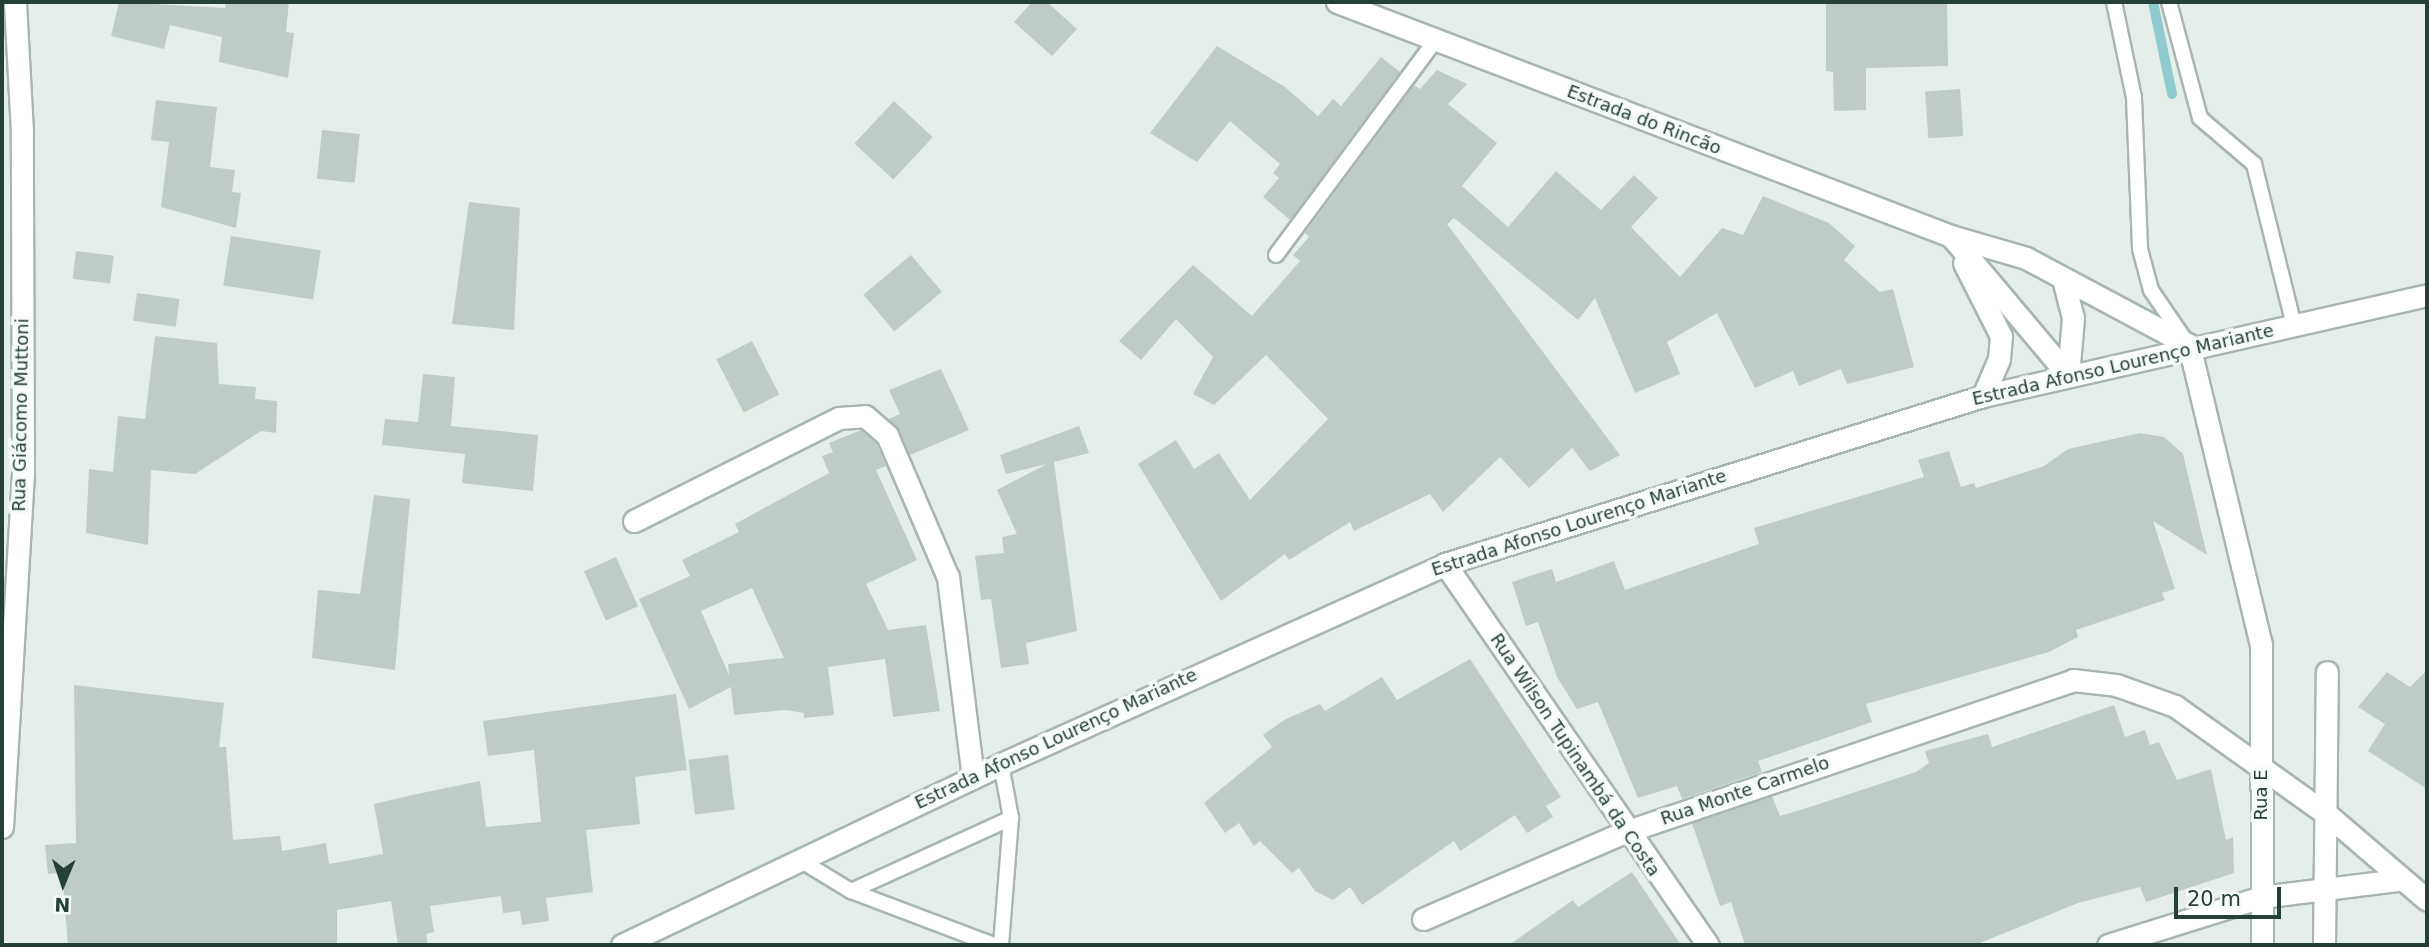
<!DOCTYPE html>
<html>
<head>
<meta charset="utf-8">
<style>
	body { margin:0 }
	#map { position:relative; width:2429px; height:947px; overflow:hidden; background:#e6eeea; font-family:"DejaVu Sans",sans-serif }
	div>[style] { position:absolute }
	.stream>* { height:10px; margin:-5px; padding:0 5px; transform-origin:5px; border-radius:5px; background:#90cbd0 }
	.building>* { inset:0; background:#beccc5; transform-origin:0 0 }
	.roads { filter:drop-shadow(2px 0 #a8b6b1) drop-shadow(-2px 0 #a8b6b1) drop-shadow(0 2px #a8b6b1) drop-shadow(0 -2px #a8b6b1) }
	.lane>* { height:14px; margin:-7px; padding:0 7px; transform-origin:7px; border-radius:7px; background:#fff }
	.street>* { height:21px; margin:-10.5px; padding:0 10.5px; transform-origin:10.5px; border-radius:10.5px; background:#fff }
	.secondary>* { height:21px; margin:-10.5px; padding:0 10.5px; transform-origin:10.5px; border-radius:10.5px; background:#fff }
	span { translate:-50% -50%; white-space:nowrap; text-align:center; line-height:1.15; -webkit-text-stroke:7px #f6faf8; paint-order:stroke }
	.street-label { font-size:18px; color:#254037 }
	.frame { position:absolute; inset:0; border:4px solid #254037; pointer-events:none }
	.north { position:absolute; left:28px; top:849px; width:70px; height:70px; -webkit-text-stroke:5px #f6faf8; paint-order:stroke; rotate:182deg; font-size:19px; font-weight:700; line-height:28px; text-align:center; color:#254037 }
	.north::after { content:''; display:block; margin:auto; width:24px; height:32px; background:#254037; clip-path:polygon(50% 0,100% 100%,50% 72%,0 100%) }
	.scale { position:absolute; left:2174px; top:887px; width:107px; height:32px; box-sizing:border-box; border:4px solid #254037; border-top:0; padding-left:9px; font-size:21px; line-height:24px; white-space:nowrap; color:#254037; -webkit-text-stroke:5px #f6faf8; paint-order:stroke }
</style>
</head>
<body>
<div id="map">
	<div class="stream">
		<i style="left:2153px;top:2px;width:94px;rotate:78.3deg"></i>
	</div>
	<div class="building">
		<i style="clip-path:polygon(119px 2px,225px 8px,226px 2px,289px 2px,286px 32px,294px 33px,288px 78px,219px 62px,222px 37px,170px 25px,164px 49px,111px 36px)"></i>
		<i style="clip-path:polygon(1032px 2px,1047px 2px,1077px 29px,1052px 56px,1014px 22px)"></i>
		<i style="clip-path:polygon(1826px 2px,1947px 2px,1948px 66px,1866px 68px,1866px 110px,1834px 111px,1833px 72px,1826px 71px)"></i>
		<i style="clip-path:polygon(1217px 46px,1285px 87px,1318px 116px,1333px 99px,1341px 106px,1381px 57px,1400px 72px,1290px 220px,1263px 197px,1279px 178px,1273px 173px,1280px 164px,1230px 121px,1197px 162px,1150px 133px)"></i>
		<i style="clip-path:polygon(1437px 70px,1467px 84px,1448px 104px,1497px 143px,1462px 186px,1508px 227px,1556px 171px,1601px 210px,1634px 175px,1658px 198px,1631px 227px,1680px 277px,1722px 228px,1743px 235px,1763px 196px,1829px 223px,1855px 246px,1844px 260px,1880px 292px,1893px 289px,1914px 367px,1847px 384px,1841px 369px,1799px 386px,1793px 371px,1755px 388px,1717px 313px,1667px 342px,1680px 374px,1635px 393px,1595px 298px,1578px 320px,1454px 218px,1447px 224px,1620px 455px,1590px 471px,1572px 448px,1529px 488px,1500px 457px,1443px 512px,1430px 494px,1354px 531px,1350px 522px,1289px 560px,1285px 554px,1221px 601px,1138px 464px,1176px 440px,1194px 469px,1219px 453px,1250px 500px,1328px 419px,1266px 355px,1214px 405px,1193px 394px,1213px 357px,1176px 319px,1141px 360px,1119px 341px,1193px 265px,1252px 316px,1300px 261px,1293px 255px,1309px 237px,1305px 233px,1414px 85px,1420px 89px)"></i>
		<i style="left:1960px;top:89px;width:47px;height:35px;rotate:86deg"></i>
		<i style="clip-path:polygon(156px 100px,217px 107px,210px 167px,235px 170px,232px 192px,241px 193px,236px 228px,161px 207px,169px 142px,151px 140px)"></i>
		<i style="left:894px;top:101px;width:53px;height:58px;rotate:43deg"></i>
		<i style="left:322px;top:130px;width:38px;height:49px;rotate:6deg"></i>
		<i style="clip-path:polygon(469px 202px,520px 208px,514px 330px,452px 324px)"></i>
		<i style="left:231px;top:236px;width:91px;height:50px;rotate:9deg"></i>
		<i style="left:76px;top:251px;width:38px;height:28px;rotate:7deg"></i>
		<i style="left:911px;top:255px;width:48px;height:62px;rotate:50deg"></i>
		<i style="left:137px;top:293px;width:43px;height:28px;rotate:8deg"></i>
		<i style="clip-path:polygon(155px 336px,217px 343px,219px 384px,256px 387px,255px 399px,277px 401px,276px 433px,261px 431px,195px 474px,151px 470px,148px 545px,86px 533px,89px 469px,113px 472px,118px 416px,145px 419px)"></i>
		<i style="left:752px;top:341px;width:60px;height:40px;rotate:63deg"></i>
		<i style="clip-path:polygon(941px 369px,969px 430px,910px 455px,888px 419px,900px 414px,889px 390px)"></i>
		<i style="clip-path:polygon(423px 374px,455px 377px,451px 426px,538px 435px,533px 491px,462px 483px,465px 454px,382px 445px,385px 419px,418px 422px)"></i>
		<i style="clip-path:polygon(1079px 426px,1089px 453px,1054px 462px,1077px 631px,1026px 643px,1029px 664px,1001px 668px,991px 599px,981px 600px,975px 556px,1004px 553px,1002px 537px,1017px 534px,997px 490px,1047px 464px,1006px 474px,1000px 455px)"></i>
		<i style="clip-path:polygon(evenodd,861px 430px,876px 443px,886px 466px,876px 470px,917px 560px,866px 584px,888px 630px,926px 625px,940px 711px,893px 717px,885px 659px,828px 667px,834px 715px,804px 718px,804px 713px,786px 710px,734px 715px,731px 687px,689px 709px,639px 599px,690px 576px,682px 560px,739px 532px,735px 524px,829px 473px,822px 456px,833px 452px,829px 443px,861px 430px,752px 588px,784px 658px,728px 664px,729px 675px,701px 611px,752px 588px)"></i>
		<i style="clip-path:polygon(2140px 433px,2164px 437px,2183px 454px,2207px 555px,2153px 521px,2175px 589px,2162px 593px,2165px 600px,2076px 630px,2078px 637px,2049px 652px,1866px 704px,1872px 722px,1758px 761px,1762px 772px,1682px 799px,1677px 786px,1638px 798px,1598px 702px,1577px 709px,1557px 677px,1538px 622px,1526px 626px,1512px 582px,1552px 569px,1556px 582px,1614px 561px,1625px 590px,1759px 544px,1754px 528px,1924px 477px,1918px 460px,1949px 451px,1961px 487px,1974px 483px,1976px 488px,2044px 466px,2068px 449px)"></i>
		<i style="clip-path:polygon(374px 495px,410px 499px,395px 670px,312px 658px,318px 590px,360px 594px)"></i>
		<i style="left:616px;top:557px;width:54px;height:35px;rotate:66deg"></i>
		<i style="clip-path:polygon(1470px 659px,1561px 797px,1546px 806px,1553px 817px,1527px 833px,1515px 815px,1460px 851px,1454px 841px,1362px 905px,1350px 887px,1333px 900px,1315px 891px,1299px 868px,1292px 873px,1260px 841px,1254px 846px,1239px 823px,1225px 833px,1204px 803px,1272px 747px,1263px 735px,1284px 720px,1320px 704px,1325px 711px,1382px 677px,1397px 700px)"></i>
		<i style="clip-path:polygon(2427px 670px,2427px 789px,2368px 751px,2385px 724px,2358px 707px,2387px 672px,2410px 687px)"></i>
		<i style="clip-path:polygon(74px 685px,224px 703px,219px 747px,226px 747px,233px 840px,280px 836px,282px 851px,326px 843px,329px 864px,383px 854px,374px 804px,417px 794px,480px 781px,486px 827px,541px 822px,534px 750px,488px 756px,483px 721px,676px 694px,687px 770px,635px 777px,640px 824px,586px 830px,593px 892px,546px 898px,549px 921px,522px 925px,520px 911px,503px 913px,501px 896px,430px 906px,434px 932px,426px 934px,428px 945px,398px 945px,391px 901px,337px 910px,337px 945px,68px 945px,62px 873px,48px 874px,45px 845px,76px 843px)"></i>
		<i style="clip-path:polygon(2114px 705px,2125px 737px,2145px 730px,2150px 745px,2159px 742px,2177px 780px,2211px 769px,2226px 840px,2233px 837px,2234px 873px,2146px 902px,2140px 887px,2078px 903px,1975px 945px,1745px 945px,1731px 902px,1720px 906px,1692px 823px,1772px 796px,1780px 816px,1810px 807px,1916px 772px,1929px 763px,1925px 751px,1988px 734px,1992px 747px)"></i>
		<i style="left:728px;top:755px;width:55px;height:40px;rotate:83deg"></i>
		<i style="clip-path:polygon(1632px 872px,1681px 945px,1509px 945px,1573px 900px,1578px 907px)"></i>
	</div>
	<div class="roads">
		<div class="lane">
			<i style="left:2114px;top:2px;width:98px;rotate:78.2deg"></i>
			<i style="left:2134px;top:98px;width:151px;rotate:87.7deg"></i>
			<i style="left:2140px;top:249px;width:42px;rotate:75deg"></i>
			<i style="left:2151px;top:290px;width:60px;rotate:55.8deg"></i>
			<i style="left:2169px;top:2px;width:120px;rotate:75deg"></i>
			<i style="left:2200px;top:118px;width:71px;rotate:40.4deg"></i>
			<i style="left:2254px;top:164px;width:167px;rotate:76.1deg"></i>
			<i style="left:1276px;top:255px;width:267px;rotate:-53.4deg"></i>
			<i style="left:800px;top:860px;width:60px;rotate:31.3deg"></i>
			<i style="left:851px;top:891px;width:153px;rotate:20.7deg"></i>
			<i style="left:851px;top:891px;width:176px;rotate:-24.5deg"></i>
			<i style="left:1001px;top:945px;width:127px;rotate:-85.5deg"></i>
			<i style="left:1011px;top:818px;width:55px;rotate:-100.5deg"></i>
		</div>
		<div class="street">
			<i style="left:2189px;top:345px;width:308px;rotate:76.5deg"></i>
			<i style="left:2261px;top:644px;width:301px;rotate:89.8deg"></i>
			<i style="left:634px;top:521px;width:229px;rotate:-26.7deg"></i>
			<i style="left:839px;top:418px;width:26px;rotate:-4deg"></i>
			<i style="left:865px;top:416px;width:29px;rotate:41deg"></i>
			<i style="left:887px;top:435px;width:155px;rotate:66.8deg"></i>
			<i style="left:948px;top:577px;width:202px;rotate:82.9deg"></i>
			<i style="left:1445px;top:564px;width:463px;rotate:55.4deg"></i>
			<i style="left:2px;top:827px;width:355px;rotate:-86.6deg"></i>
			<i style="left:23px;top:473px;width:341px;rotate:-90.2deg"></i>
			<i style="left:22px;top:132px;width:130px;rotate:-93.1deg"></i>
			<i style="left:1423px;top:919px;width:220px;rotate:-23.3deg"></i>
			<i style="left:1625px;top:832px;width:473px;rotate:-18.7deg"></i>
			<i style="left:2073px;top:680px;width:43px;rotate:6.6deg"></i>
			<i style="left:2116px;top:685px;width:63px;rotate:19.6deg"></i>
			<i style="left:2175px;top:706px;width:188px;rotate:35.5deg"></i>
			<i style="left:2328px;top:815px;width:130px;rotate:40.6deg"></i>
			<i style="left:2108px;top:945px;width:160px;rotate:-17.4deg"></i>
			<i style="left:2261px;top:897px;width:137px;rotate:-7.1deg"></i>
			<i style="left:2324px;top:945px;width:273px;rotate:-89.4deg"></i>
		</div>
		<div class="secondary">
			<i style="left:1337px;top:2px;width:657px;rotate:20.86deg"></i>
			<i style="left:1951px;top:236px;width:78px;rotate:16.3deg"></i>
			<i style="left:2026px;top:258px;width:185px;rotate:28.1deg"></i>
			<i style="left:1951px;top:236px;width:182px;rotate:49.9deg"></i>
			<i style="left:1964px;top:263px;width:82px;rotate:63.1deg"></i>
			<i style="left:2001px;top:336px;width:23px;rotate:95deg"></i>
			<i style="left:1999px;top:359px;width:40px;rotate:113.4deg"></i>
			<i style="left:2063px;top:279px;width:40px;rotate:75.6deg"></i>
			<i style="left:2073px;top:318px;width:57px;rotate:95deg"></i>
			<i style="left:622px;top:945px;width:420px;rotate:-25.5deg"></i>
			<i style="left:1001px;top:764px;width:487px;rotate:-24.2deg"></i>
			<i style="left:1445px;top:564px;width:564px;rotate:-17.34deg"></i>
			<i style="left:1983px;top:396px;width:455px;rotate:-12.8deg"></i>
		</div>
	</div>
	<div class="street-label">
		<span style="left:1644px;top:120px;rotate:21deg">Estrada do Rincão</span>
		<span style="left:2123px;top:365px;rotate:-13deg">Estrada Afonso Lourenço Mariante</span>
		<span style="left:21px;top:415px;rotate:-89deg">Rua Giácomo Muttoni</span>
		<span style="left:1579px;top:523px;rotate:-18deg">Estrada Afonso Lourenço Mariante</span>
		<span style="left:1056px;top:739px;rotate:-25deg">Estrada Afonso Lourenço Mariante</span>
		<span style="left:1575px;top:755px;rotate:56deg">Rua Wilson Tupinambá da Costa</span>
		<span style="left:1745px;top:791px;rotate:-19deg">Rua Monte Carmelo</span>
		<span style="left:2261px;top:795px;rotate:-90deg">Rua E</span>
	</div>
	<div class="frame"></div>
	<div class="north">N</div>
	<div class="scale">20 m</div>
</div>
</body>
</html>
